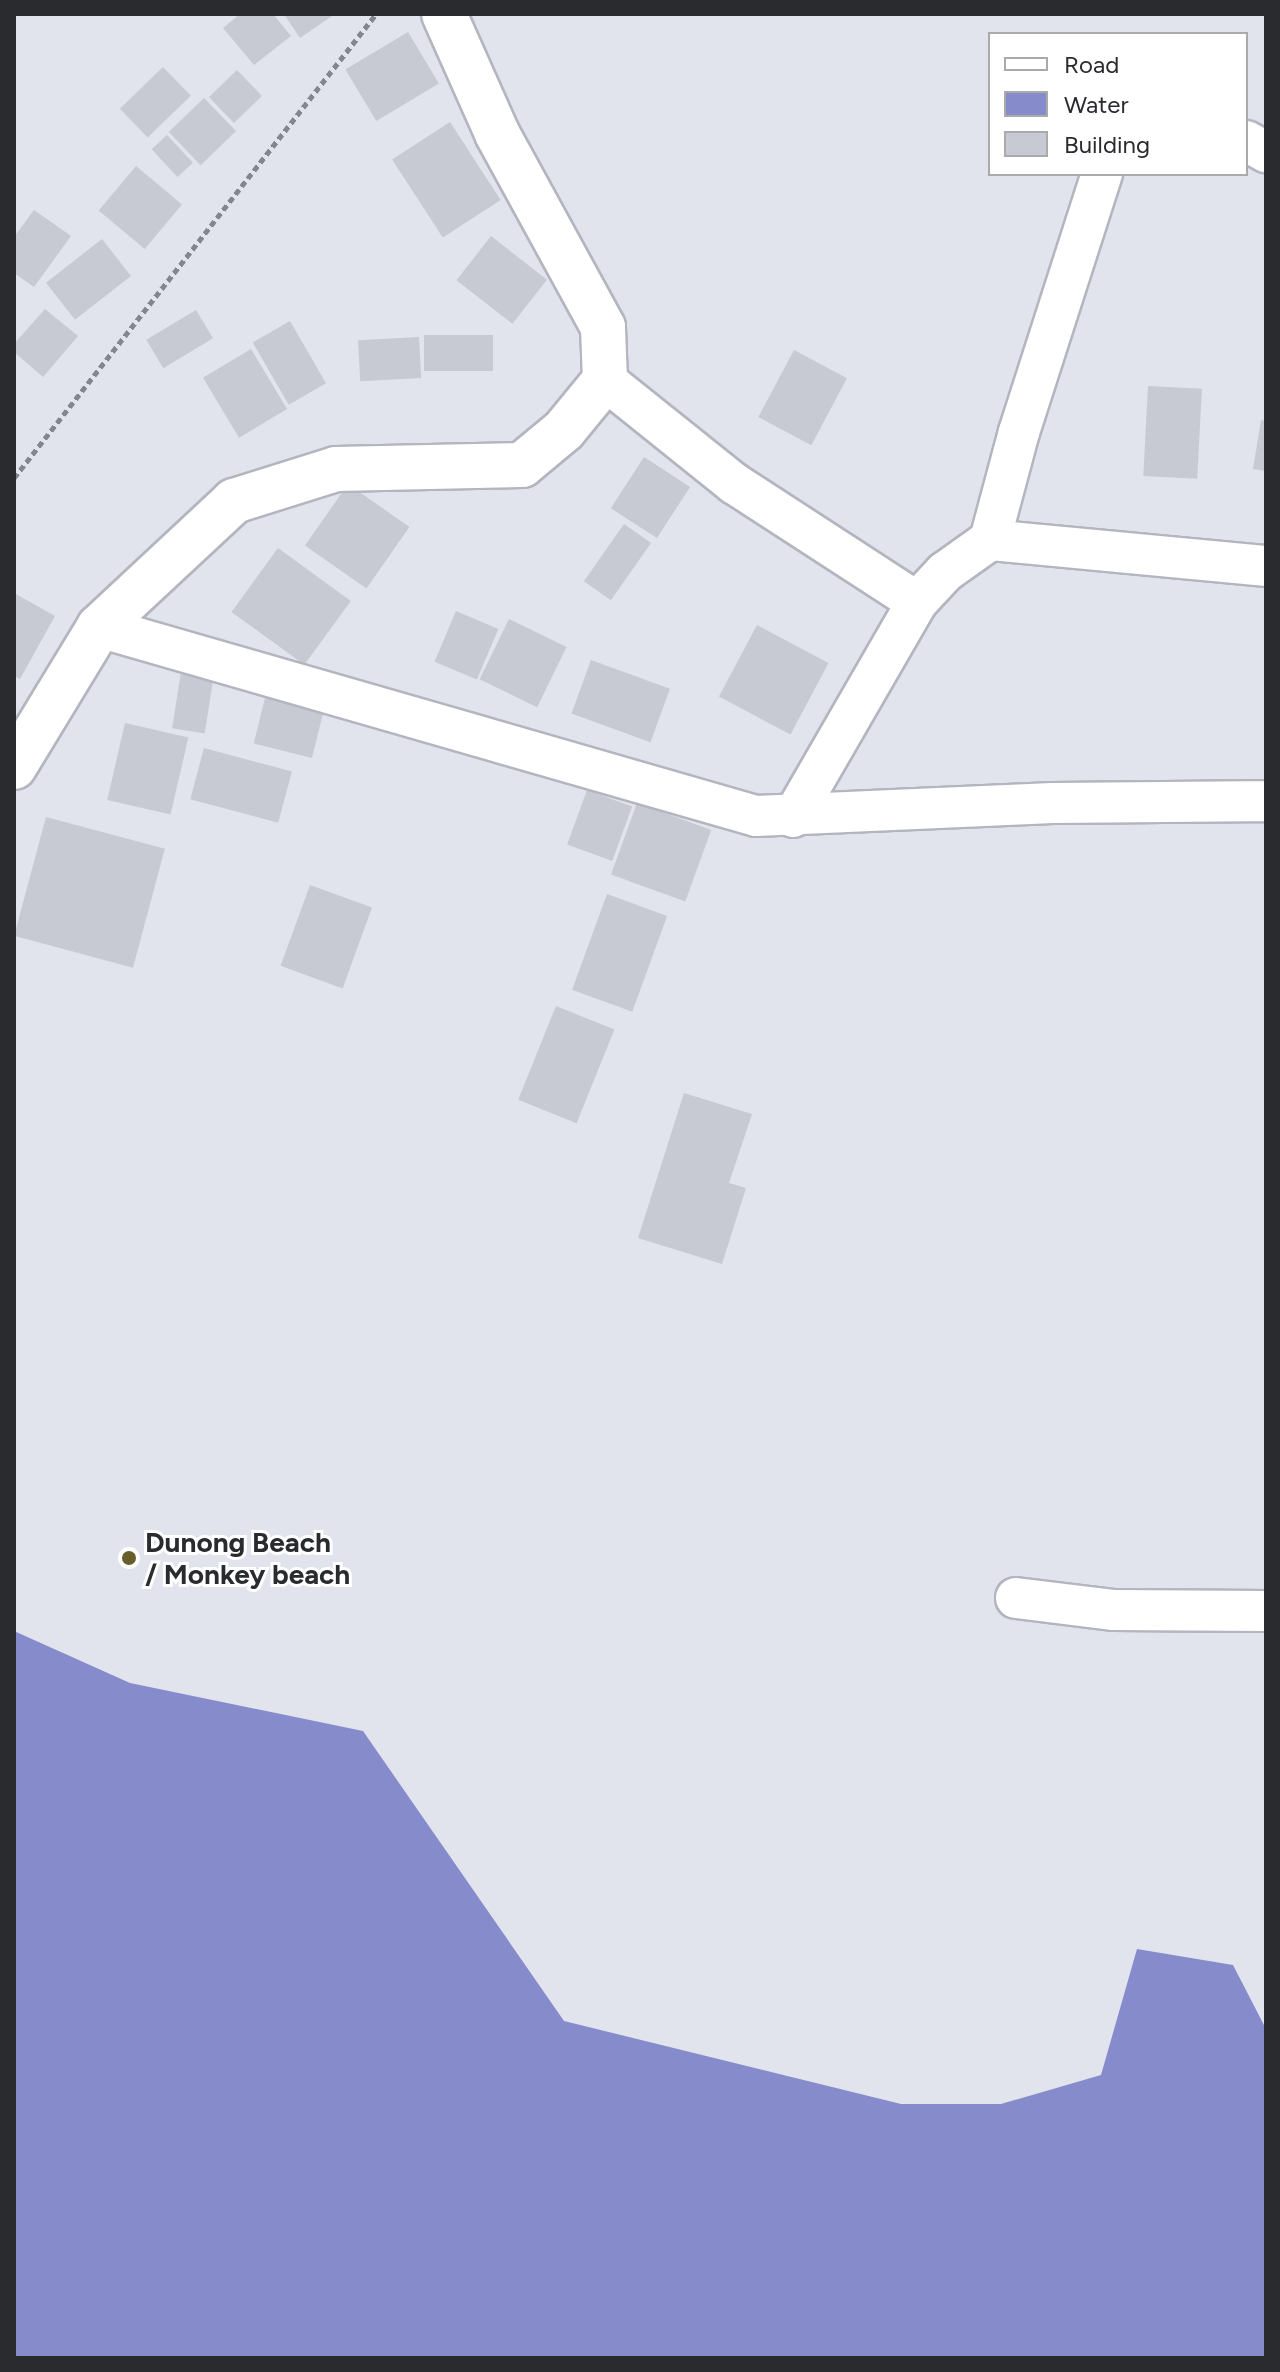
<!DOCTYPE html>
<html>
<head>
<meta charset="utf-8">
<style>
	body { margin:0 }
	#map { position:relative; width:1280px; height:2372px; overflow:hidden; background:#e1e3ed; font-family:Figtree,sans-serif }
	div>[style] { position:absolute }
	.water>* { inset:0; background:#858bcb }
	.building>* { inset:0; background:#c7c9d3; transform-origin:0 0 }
	.path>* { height:5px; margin-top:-2.5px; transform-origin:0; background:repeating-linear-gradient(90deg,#85868d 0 6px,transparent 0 10px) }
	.roads { filter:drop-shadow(2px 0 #b3b5bf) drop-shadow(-2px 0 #b3b5bf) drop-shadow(0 2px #b3b5bf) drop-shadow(0 -2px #b3b5bf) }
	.minor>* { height:40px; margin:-20px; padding:0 20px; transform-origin:20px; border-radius:20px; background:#fff }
	.tertiary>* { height:44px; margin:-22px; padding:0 22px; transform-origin:22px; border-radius:22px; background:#fff }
	.dots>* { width:22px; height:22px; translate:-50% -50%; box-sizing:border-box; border:4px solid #fff; border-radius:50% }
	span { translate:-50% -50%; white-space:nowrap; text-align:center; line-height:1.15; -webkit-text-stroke:6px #fff; paint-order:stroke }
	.poi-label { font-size:28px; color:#2a2b2e; font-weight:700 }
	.left { translate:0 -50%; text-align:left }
	.frame { position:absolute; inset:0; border:16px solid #2a2b2e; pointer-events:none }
	.legend { position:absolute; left:988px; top:32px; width:260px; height:144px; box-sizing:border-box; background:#fff; border:2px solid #aaaaab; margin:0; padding:10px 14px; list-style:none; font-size:24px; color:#2a2b2e }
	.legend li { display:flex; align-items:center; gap:16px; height:40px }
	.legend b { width:40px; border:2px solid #aaaaab }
</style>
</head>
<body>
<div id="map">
	<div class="water">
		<i style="clip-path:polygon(14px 1631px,130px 1683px,363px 1731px,564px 2021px,901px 2104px,1001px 2104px,1101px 2075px,1137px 1949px,1233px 1965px,1266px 2029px,1266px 2358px,14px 2358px)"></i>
	</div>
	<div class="building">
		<i style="clip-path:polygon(240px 14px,273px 14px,291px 36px,254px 65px,223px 28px)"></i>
		<i style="clip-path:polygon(284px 14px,331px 14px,332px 16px,300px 38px)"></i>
		<i style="left:408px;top:32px;width:60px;height:73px;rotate:59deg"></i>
		<i style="left:163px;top:67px;width:40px;height:60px;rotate:46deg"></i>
		<i style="left:237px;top:70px;width:36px;height:39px;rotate:46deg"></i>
		<i style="left:204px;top:98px;width:46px;height:49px;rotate:46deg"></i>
		<i style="left:450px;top:122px;width:93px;height:69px;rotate:57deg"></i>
		<i style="left:167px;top:135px;width:38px;height:21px;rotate:47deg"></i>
		<i style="left:136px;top:166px;width:60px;height:58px;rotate:40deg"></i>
		<i style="clip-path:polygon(34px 210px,71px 236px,34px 287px,14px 273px,14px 237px)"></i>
		<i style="left:491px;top:236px;width:71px;height:56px;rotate:38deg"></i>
		<i style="left:102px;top:239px;width:47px;height:71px;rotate:52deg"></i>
		<i style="clip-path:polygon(45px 309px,78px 336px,43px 377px,14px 352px,14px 344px)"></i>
		<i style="left:196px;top:310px;width:33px;height:58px;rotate:59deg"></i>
		<i style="left:290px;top:321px;width:72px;height:43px;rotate:60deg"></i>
		<i style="left:424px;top:335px;width:69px;height:36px"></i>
		<i style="left:419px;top:337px;width:41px;height:61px;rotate:87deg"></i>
		<i style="left:251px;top:349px;width:70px;height:56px;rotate:59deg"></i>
		<i style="left:794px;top:350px;width:60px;height:76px;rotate:28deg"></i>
		<i style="left:1148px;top:386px;width:54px;height:90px;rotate:3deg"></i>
		<i style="clip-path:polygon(1261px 420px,1266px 421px,1266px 471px,1253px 469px)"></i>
		<i style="left:644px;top:457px;width:55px;height:61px;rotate:33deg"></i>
		<i style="left:348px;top:484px;width:75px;height:75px;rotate:35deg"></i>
		<i style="left:624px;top:524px;width:33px;height:70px;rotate:35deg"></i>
		<i style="left:278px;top:548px;width:90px;height:79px;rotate:36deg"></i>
		<i style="clip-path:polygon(14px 593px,55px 616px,20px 679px,14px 676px)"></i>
		<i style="left:456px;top:611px;width:46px;height:55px;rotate:23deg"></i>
		<i style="left:509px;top:619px;width:64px;height:67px;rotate:26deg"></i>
		<i style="left:757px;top:625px;width:81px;height:81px;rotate:28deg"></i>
		<i style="left:591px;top:660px;width:84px;height:57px;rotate:20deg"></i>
		<i style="left:181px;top:672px;width:33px;height:57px;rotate:9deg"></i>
		<i style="left:267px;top:690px;width:60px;height:55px;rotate:14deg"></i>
		<i style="left:125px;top:723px;width:65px;height:79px;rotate:13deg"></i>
		<i style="left:204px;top:748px;width:91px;height:53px;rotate:15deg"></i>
		<i style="left:587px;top:790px;width:48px;height:58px;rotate:20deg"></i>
		<i style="left:637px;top:803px;width:79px;height:76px;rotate:20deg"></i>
		<i style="left:46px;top:817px;width:123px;height:123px;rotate:15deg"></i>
		<i style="left:310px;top:885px;width:66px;height:86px;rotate:20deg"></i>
		<i style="left:607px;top:894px;width:64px;height:102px;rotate:20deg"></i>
		<i style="left:556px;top:1006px;width:63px;height:101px;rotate:22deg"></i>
		<i style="clip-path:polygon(684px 1093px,752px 1114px,729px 1183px,746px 1188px,722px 1264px,638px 1238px)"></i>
	</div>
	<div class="path">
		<i style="left:14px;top:478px;width:589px;rotate:-52.04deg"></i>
	</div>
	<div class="roads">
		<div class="minor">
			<i style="left:1246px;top:141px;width:23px;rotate:29deg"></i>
			<i style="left:605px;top:380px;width:166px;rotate:38.7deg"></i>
			<i style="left:735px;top:484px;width:217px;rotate:33deg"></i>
			<i style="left:990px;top:540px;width:277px;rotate:5.4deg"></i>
			<i style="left:99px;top:627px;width:684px;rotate:16.05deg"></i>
			<i style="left:756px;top:816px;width:297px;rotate:-2.5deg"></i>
			<i style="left:1053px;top:803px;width:213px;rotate:-0.5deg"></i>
			<i style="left:793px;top:817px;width:248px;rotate:-60deg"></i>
			<i style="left:917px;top:602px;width:41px;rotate:-47deg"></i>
			<i style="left:945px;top:572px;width:55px;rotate:-35.4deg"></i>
			<i style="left:990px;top:540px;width:112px;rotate:-75deg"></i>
			<i style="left:1019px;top:432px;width:271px;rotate:-72.2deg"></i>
			<i style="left:1016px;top:1598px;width:99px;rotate:7deg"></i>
			<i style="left:1114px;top:1610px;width:152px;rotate:0.4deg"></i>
		</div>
		<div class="tertiary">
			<i style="left:14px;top:767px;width:164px;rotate:-58.7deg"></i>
			<i style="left:99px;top:627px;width:185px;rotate:-43deg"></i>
			<i style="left:234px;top:501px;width:107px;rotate:-17.4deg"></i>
			<i style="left:336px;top:469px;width:186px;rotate:-1.2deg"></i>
			<i style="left:522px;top:465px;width:55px;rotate:-39.8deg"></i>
			<i style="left:564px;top:430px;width:65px;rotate:-50.6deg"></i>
			<i style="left:605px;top:380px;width:53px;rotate:-92.2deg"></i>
			<i style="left:603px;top:327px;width:221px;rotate:-118.7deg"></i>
			<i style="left:497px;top:133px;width:130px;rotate:-114deg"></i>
		</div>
	</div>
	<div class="dots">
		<i style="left:129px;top:1558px;background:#675e2a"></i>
	</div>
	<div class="poi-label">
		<span class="left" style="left:145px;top:1558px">Dunong Beach<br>/ Monkey beach</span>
	</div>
	<div class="frame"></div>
	<ul class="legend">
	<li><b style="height:10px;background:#fff"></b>Road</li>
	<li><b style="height:22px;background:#858bcb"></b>Water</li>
	<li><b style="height:22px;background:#c7c9d3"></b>Building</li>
	</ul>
</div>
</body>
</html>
